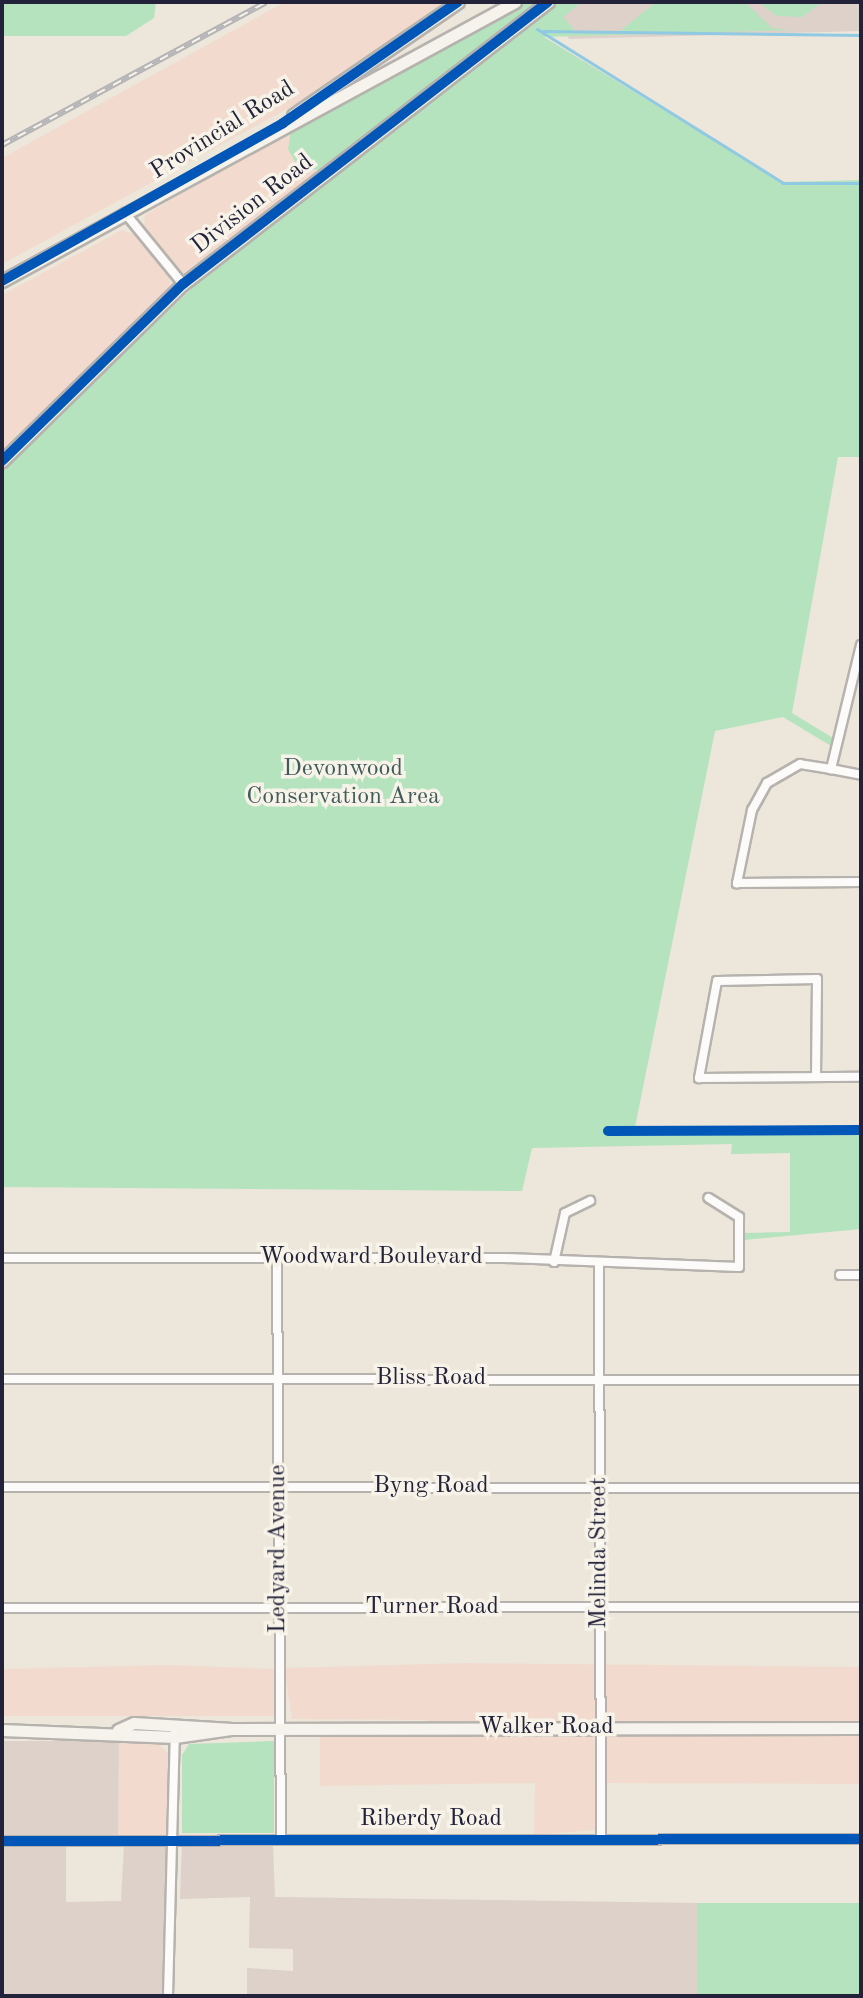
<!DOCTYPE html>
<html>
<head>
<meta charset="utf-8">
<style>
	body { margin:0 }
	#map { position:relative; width:863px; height:1998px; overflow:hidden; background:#ece6db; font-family:"Old Standard TT",serif }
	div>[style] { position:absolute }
	.built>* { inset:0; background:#f2dbce }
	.industrial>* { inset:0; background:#ddd1ca }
	.green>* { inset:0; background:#b4e3be; transform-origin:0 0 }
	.stream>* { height:3px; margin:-1.5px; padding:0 1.5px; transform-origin:1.5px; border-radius:1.5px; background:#90c9e2 }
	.roads { filter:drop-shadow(2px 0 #b6b2ad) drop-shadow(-2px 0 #b6b2ad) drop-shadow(0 2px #b6b2ad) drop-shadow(0 -2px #b6b2ad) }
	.minor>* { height:8px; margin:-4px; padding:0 4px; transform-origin:4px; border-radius:4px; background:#fcfbfa }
	.secondary>* { height:11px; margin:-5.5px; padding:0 5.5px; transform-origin:5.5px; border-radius:5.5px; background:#f6f2ec }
	.rail>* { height:6px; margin-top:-3px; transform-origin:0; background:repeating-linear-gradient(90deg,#f7f3e8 0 9px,#b4b3b5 0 18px); box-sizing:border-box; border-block:2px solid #b4b3b5 }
	.cycleway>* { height:10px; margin:-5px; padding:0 5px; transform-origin:5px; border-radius:5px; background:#0057b8 }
	span { translate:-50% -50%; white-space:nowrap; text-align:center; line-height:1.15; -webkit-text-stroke:7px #f7f3e8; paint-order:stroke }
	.street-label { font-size:24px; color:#22223b }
	.park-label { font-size:24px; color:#405b5b }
	.frame { position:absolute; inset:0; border:4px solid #22223b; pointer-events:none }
</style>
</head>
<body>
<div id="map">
	<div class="built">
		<i style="clip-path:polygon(285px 2px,450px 2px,298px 103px,2px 264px,2px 158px)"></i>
		<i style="clip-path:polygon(291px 130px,288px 149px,306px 172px,321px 170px,182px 274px,144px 229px,145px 215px)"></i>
		<i style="clip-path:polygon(122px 230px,136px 235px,170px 280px,169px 293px,2px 457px,2px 295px)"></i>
		<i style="clip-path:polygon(466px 1663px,861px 1667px,861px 1784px,606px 1783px,606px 1829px,534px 1835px,535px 1783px,320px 1786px,320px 1736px,427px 1736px,428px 1720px,292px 1719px,284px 1668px)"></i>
		<i style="clip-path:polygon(169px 1665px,274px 1669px,276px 1716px,2px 1716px,2px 1669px)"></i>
		<i style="clip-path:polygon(119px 1741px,156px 1741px,169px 1754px,168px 1836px,118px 1837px)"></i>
	</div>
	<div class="industrial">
		<i style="clip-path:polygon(553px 2px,861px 2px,861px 31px,569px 39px)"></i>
		<i style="clip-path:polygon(2px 1741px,119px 1741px,118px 1837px,66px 1836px,66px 1902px,121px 1901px,124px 1844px,170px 1844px,165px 1996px,2px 1996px)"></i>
		<i style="clip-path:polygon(182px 1844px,273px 1845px,275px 1897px,697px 1903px,703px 1996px,247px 1996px,247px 1968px,293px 1971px,293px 1949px,249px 1948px,250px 1897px,180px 1899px)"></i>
	</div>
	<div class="green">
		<i style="clip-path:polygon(2px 2px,156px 2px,154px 18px,126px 36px,2px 36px)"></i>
		<i style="clip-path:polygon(522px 2px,545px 2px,321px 170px,299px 169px,288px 149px,291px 130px)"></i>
		<i style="clip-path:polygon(553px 2px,582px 2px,563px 17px,575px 31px,620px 31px,656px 2px,745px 2px,772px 28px,792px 30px,544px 37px,782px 182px,861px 180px,861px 457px,838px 457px,792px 713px,833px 738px,831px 746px,783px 717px,715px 731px,635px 1127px,861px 1129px,861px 1229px,744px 1240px,744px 1233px,790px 1232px,790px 1153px,731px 1154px,732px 1144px,532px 1148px,522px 1191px,2px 1187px,2px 468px,204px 277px)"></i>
		<i style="clip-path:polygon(758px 2px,823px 2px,802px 17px,777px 16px)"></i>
		<i style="clip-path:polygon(274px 1741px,274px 1833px,182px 1833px,182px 1755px,189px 1744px)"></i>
		<i style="left:697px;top:1903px;width:164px;height:93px"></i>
	</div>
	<div class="stream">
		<i style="left:537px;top:29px;width:290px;rotate:32deg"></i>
		<i style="left:783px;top:183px;width:78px"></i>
		<i style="left:541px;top:31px;width:320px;rotate:0.7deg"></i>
	</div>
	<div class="roads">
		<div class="minor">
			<i style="left:125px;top:213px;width:92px;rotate:50.8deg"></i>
			<i style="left:861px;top:645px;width:128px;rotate:103.6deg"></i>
			<i style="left:831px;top:769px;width:31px;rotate:-171deg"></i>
			<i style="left:800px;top:764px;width:38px;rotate:150deg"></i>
			<i style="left:767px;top:783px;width:31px;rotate:119deg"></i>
			<i style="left:752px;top:810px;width:75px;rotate:101.6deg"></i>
			<i style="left:737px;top:883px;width:124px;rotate:-0.5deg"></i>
			<i style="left:831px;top:769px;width:31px;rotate:11deg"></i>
			<i style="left:816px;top:1076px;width:97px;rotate:-89.4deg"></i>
			<i style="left:817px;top:979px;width:100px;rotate:178.9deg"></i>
			<i style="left:717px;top:981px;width:99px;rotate:100.5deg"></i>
			<i style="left:699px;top:1078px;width:162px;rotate:-0.4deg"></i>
			<i style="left:2px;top:1258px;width:503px"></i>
			<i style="left:505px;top:1258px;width:234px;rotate:2.2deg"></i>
			<i style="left:739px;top:1267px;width:50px;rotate:-90deg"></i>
			<i style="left:739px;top:1217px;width:36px;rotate:-148deg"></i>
			<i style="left:277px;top:1258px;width:582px;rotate:89.61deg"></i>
			<i style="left:554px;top:1262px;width:50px;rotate:-77.3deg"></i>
			<i style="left:565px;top:1213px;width:28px;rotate:-26deg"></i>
			<i style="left:599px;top:1266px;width:573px;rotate:89.8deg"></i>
			<i style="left:840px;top:1275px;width:21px"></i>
			<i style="left:2px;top:1379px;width:859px;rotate:0.07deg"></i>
			<i style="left:2px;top:1487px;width:859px;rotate:0.07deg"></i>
			<i style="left:2px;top:1608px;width:859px;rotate:-0.07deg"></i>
			<i style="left:2px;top:1841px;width:859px;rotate:-0.13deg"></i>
			<i style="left:168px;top:1996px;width:264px;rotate:-88.5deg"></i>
		</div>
		<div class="secondary">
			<i style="left:293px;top:115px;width:200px;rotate:-34.4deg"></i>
			<i style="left:2px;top:281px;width:584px;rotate:-28.54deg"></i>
			<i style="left:2px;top:461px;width:253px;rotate:-44.4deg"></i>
			<i style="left:183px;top:284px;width:461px;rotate:-37.7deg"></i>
			<i style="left:2px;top:1730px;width:173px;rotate:2.3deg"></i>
			<i style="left:175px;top:1737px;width:58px;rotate:-8deg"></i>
			<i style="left:118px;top:1730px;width:17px;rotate:-24deg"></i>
			<i style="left:134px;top:1723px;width:98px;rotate:3.5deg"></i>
			<i style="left:232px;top:1729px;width:629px;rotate:-0.09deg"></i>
		</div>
	</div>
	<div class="rail">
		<i style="left:2px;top:145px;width:300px;rotate:-28.4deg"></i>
	</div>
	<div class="cycleway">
		<i style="left:2px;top:281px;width:322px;rotate:-29.3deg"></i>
		<i style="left:283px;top:123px;width:213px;rotate:-34.7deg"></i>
		<i style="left:2px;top:461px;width:253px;rotate:-44.4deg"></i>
		<i style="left:183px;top:284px;width:461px;rotate:-37.7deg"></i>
		<i style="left:608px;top:1131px;width:253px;rotate:-0.2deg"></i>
		<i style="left:2px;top:1841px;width:859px;rotate:-0.13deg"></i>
	</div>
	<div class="street-label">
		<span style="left:223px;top:131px;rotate:-32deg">Provincial Road</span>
		<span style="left:253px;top:205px;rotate:-38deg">Division Road</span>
		<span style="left:371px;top:1258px">Woodward Boulevard</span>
		<span style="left:431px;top:1379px">Bliss Road</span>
		<span style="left:431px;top:1487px">Byng Road</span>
		<span style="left:279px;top:1549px;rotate:-90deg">Ledyard Avenue</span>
		<span style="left:600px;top:1553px;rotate:-90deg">Melinda Street</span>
		<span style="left:432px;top:1608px">Turner Road</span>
		<span style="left:546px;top:1728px">Walker Road</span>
		<span style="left:431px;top:1820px">Riberdy Road</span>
	</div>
	<div class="park-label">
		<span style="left:343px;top:784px">Devonwood<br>Conservation Area</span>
	</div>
	<div class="frame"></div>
</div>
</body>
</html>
